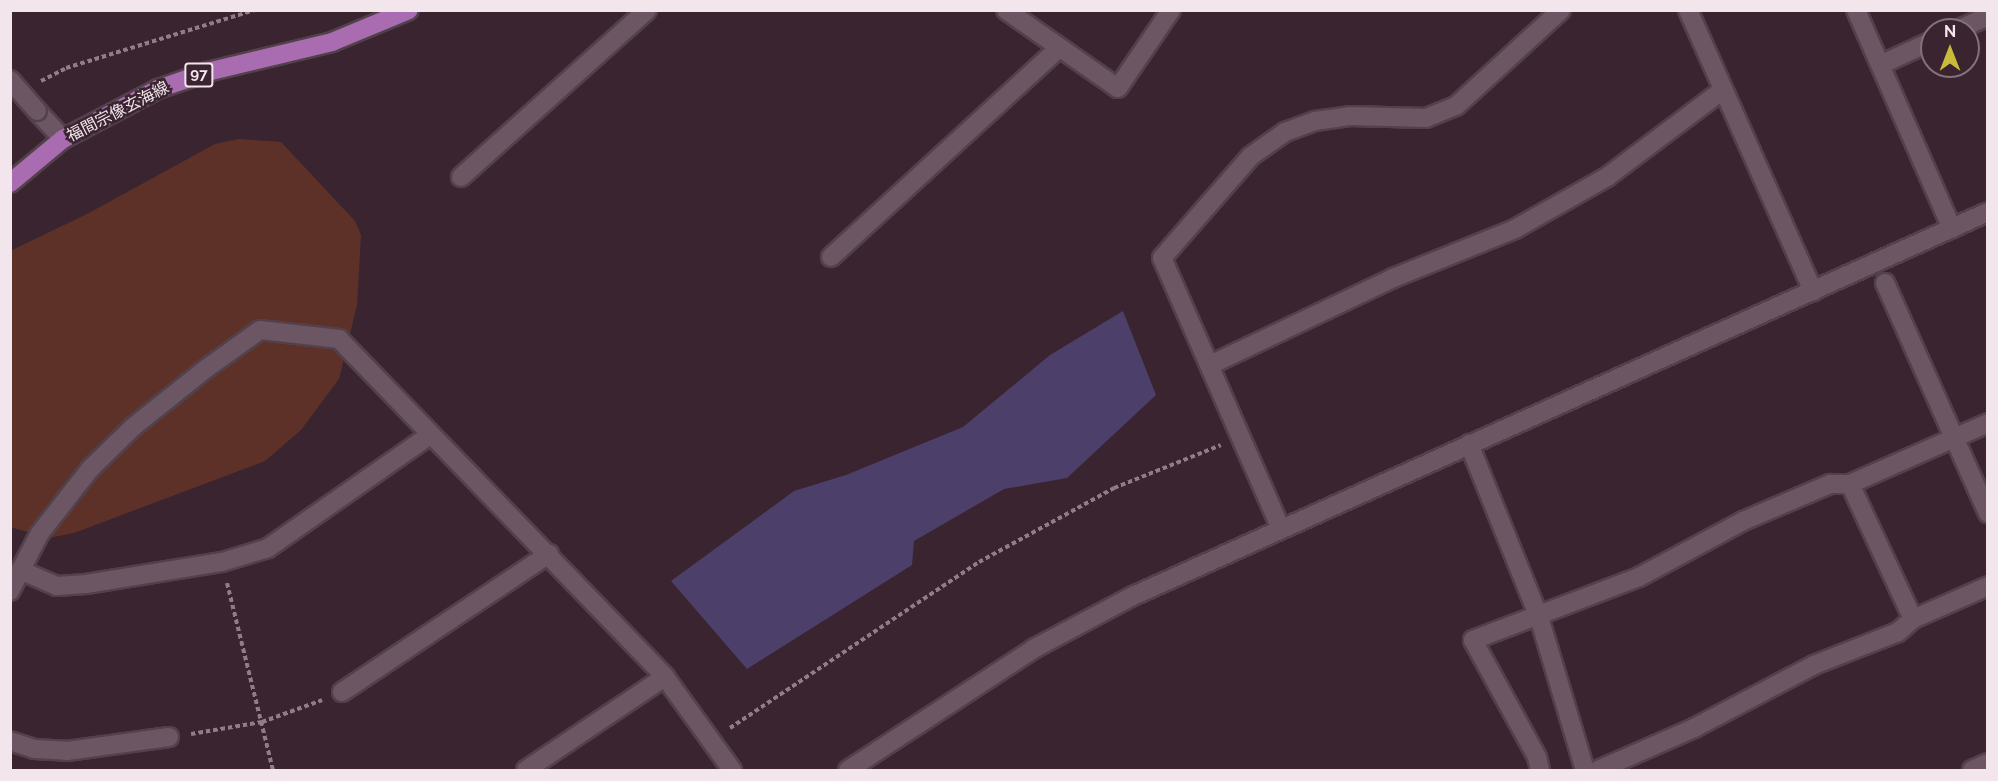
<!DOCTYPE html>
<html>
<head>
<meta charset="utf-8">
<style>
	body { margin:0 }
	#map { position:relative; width:1998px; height:781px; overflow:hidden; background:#392430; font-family:Raleway,"Noto Sans JP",sans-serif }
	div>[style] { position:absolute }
	.green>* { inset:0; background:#5e3128 }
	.water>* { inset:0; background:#4c3f6a }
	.path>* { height:4px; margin-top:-2px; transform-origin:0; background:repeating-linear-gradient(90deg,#8f7d87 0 4.5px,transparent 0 7.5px) }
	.roads { filter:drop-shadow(2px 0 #52414b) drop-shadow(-2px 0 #52414b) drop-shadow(0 2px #52414b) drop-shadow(0 -2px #52414b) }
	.pedestrian>* { height:18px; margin:-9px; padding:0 9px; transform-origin:9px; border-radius:9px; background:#6d5663 }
	.minor>* { height:18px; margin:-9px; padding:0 9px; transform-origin:9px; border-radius:9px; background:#6d5663 }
	.tertiary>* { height:18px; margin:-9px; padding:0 9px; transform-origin:9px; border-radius:9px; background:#6d5663 }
	.primary>* { height:18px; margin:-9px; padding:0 9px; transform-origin:9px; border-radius:9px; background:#a96cb0 }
	.bridges { filter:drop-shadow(2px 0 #52414b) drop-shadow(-2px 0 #52414b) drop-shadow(0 2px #52414b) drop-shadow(0 -2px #52414b) }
	.tertiary-bridge>* { height:18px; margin:-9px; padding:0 9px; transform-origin:9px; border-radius:9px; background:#6d5663 }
	span { translate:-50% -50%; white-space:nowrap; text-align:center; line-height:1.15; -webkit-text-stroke:5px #392430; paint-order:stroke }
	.shield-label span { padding:2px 4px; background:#392430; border:2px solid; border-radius:4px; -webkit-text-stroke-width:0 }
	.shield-label { font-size:15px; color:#f3e5ec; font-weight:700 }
	.street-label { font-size:16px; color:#f3e5ec }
	.frame { position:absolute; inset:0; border:12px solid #f3e5ec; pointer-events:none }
	.north { position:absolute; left:1920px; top:18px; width:60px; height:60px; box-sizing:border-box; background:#392430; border:2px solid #83717b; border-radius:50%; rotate:0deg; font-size:16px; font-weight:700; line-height:24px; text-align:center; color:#f3e5ec }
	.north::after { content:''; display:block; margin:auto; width:21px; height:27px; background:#c8bb3b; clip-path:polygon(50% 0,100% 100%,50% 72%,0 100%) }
</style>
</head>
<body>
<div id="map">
	<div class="green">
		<i style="clip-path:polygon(239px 139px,281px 142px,355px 221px,361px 235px,357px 305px,339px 379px,301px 430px,265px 461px,74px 533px,49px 538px,10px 527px,10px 251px,87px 214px,215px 144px)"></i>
	</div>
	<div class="water">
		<i style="clip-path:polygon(1123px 311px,1156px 395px,1067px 478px,1004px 489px,914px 541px,912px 565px,747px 669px,671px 581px,794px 491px,846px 475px,963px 427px,1050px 355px)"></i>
	</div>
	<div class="path">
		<i style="left:41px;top:81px;width:28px;rotate:-27deg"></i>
		<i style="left:66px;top:68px;width:197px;rotate:-17.1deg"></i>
		<i style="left:227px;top:583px;width:193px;rotate:76.2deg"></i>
		<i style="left:730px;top:728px;width:299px;rotate:-33.7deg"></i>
		<i style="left:979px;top:562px;width:154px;rotate:-28.7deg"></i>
		<i style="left:1114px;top:488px;width:115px;rotate:-21.9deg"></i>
		<i style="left:191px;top:734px;width:72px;rotate:-9.6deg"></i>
		<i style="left:262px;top:722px;width:64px;rotate:-20.1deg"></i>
	</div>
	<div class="roads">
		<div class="pedestrian">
			<i style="left:1885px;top:283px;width:252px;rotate:65.9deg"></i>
			<i style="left:1850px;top:484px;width:151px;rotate:-23.8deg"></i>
			<i style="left:1913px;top:619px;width:82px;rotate:-23.7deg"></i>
		</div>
		<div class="minor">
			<i style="left:1006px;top:10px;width:136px;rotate:34.9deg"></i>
			<i style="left:1118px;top:88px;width:94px;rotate:-55.8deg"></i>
			<i style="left:1688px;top:10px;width:308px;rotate:66deg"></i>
			<i style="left:1856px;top:10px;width:239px;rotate:66.3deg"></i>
			<i style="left:1957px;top:30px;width:34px;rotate:-24deg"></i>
			<i style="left:1880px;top:65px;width:57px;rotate:-24.8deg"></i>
			<i style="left:461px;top:177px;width:250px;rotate:-41.9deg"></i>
			<i style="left:831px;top:257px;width:309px;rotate:-42.5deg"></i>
			<i style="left:1210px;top:365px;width:203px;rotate:-25.4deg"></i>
			<i style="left:1393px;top:278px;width:131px;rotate:-21.9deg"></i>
			<i style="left:1515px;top:229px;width:106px;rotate:-29.5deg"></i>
			<i style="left:1607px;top:177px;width:145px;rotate:-36.9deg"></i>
			<i style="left:1469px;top:444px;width:187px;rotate:68deg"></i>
			<i style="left:1539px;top:617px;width:160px;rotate:73.3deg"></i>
			<i style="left:1281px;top:529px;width:296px;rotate:-113.7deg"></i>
			<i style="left:1162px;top:258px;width:135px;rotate:-48.9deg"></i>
			<i style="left:1251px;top:156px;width:42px;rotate:-35.2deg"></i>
			<i style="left:1285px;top:132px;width:32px;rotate:-20deg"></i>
			<i style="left:1315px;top:121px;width:35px;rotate:-8deg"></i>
			<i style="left:1350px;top:116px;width:76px;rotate:1.5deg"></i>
			<i style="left:1426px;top:118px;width:32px;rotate:-22deg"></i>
			<i style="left:1456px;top:106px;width:142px;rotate:-42.4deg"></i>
			<i style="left:20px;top:570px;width:40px;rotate:23.4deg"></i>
			<i style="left:57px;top:586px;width:29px;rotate:-4deg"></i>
			<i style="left:86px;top:584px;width:138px;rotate:-9.2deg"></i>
			<i style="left:222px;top:562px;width:48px;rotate:-16.9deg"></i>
			<i style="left:268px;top:548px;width:198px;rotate:-34.9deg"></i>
			<i style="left:10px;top:591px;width:65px;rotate:-62.7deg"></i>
			<i style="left:40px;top:533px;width:81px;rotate:-52deg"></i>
			<i style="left:90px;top:469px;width:60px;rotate:-44.3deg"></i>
			<i style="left:133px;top:427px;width:95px;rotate:-38.6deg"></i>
			<i style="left:207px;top:368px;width:65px;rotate:-35.6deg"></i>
			<i style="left:260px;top:330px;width:80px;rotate:6.5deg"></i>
			<i style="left:339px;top:339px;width:470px;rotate:46deg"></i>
			<i style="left:665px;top:677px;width:115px;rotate:54.2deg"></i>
			<i style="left:342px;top:692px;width:249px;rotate:-33.7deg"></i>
			<i style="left:10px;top:741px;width:25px;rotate:18deg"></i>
			<i style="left:34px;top:749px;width:33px;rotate:3deg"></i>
			<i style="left:67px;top:751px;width:103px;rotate:-7.8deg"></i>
			<i style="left:526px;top:770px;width:167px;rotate:-33.8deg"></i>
			<i style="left:1540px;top:770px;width:13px;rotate:-103deg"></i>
			<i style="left:1537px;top:757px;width:133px;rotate:-118.7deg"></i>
			<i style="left:1473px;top:640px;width:178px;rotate:-20.8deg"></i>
			<i style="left:1639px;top:577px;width:118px;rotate:-28.3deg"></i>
			<i style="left:1743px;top:521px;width:95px;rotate:-23deg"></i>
			<i style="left:1830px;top:484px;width:20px"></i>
			<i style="left:1850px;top:484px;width:149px;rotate:65deg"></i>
			<i style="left:1913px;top:619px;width:20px;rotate:139deg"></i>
			<i style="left:1898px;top:632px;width:90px;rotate:158.6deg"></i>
			<i style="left:1814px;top:665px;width:136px;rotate:152.3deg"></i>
			<i style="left:1694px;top:728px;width:105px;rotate:156.4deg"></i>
			<i style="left:1972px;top:770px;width:17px;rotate:-24deg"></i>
		</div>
		<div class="tertiary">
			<i style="left:37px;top:111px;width:38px;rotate:47deg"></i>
			<i style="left:848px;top:770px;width:223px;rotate:-33.1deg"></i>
			<i style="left:1035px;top:648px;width:111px;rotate:-28deg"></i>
			<i style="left:1133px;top:596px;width:937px;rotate:-24.19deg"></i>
		</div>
		<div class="primary">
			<i style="left:10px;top:183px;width:69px;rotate:-39.7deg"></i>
			<i style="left:63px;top:139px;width:107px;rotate:-27.8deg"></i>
			<i style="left:158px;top:89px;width:52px;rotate:-19.1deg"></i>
			<i style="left:207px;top:72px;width:129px;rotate:-13.5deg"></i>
			<i style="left:332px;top:42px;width:83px;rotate:-22.6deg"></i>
		</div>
	</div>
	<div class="bridges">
		<div class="tertiary-bridge">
			<i style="left:10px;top:80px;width:41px;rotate:48.9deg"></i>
		</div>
	</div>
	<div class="shield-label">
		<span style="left:199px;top:75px">97</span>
	</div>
	<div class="street-label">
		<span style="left:118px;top:112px;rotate:-27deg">福間宗像玄海線</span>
	</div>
	<div class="frame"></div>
	<div class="north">N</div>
</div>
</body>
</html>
